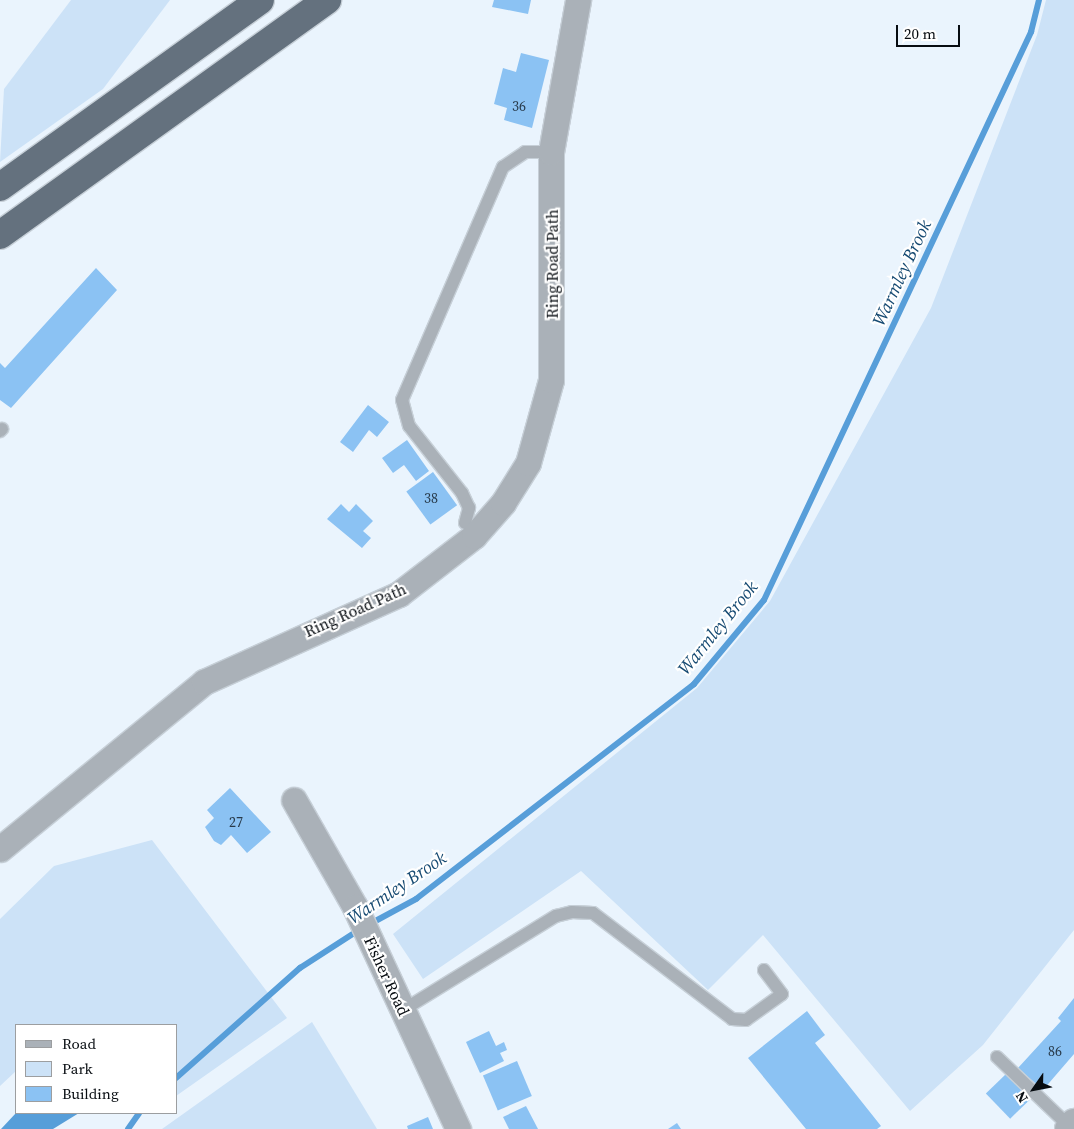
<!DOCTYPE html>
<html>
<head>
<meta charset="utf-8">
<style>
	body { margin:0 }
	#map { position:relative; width:1074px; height:1129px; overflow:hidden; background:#eaf4fd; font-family:"Source Serif 4",serif }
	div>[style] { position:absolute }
	.green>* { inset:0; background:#cce2f7 }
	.water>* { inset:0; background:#579ed9 }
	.stream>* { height:6px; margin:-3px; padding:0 3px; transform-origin:3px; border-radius:3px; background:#579ed9 }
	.building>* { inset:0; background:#8bc2f3; transform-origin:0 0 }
	.roads { filter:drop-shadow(1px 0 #c6cfd7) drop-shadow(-1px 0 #c6cfd7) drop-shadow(0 1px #c6cfd7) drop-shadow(0 -1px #c6cfd7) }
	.service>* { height:12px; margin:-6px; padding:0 6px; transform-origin:6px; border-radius:6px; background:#aab1b8 }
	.minor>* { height:25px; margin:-12.5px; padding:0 12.5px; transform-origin:12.5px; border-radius:12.5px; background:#aab1b8 }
	.tertiary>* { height:28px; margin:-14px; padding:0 14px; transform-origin:14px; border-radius:14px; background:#aab1b8 }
	.trunk>* { height:28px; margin:-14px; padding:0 14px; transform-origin:14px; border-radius:14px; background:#64717e }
	span { translate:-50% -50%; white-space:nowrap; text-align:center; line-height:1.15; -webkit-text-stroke:4.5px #fff; paint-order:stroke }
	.number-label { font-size:14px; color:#283a4a }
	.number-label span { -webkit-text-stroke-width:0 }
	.street-label { font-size:16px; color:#070c11 }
	.water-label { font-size:18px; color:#164a72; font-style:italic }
	.legend { position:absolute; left:15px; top:1024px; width:162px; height:90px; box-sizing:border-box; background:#fff; border:1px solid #9c9ea0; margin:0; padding:6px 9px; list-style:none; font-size:15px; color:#070c11 }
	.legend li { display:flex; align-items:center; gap:10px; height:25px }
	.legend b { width:25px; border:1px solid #9c9ea0 }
	.north { position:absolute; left:1009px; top:1064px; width:50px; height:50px; -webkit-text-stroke:4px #fff; paint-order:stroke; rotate:237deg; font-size:14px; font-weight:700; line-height:20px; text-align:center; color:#070c11 }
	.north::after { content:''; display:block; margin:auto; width:18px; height:22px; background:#070c11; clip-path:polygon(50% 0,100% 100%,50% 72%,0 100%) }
	.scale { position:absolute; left:896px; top:25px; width:64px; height:22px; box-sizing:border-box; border:2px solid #070c11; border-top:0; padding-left:6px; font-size:15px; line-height:18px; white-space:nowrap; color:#070c11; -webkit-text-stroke:4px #fff; paint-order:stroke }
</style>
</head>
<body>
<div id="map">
	<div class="green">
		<i style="clip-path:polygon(71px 0,170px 0,103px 89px,0 162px,4px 89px)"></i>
		<i style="clip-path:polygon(1046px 0,1074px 0,1074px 930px,983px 1045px,910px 1111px,763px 935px,708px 990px,581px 871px,423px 979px,393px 934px,697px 688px,770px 601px,931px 308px,1037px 35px)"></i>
		<i style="clip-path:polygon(152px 840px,287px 1018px,176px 1096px,176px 1025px,16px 1025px,16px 1071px,0 1086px,0 919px,54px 866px)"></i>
		<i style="clip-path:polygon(312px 1022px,377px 1129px,162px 1129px)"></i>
	</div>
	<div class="water">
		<i style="clip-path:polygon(16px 1113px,79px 1113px,53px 1129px,1px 1129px)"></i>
	</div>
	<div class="stream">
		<i style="left:368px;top:925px;width:55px;rotate:-28.4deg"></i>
		<i style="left:416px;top:899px;width:351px;rotate:-37.7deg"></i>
		<i style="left:694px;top:684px;width:109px;rotate:-50.2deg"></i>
		<i style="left:764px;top:600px;width:628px;rotate:-64.82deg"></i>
		<i style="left:1031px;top:32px;width:33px;rotate:-76deg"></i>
		<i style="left:176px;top:1078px;width:166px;rotate:-41.6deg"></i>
		<i style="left:300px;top:968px;width:70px;rotate:-32.8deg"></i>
		<i style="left:128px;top:1129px;width:19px;rotate:-55deg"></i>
	</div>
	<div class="building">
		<i style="clip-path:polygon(494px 0,531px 0,528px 14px,492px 7px)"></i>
		<i style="clip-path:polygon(521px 53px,549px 60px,532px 128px,504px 120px,507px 108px,494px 104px,503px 68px,516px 72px)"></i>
		<i style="clip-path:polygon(96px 268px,117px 290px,11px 408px,0 400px,0 363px,5px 368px)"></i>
		<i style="clip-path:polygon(368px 405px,389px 422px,377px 437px,369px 430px,353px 452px,340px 442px)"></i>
		<i style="clip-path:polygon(407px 440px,429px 471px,416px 481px,404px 465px,393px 473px,382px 458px)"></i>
		<i style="left:433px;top:472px;width:41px;height:33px;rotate:54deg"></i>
		<i style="clip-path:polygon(341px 504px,349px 512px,356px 504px,373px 521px,363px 531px,371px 538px,362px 548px,327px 519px)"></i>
		<i style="clip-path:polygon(230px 788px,271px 832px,247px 853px,231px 835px,221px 845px,214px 841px,205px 827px,214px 818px,207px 810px)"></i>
		<i style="clip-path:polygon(1074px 998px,1074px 1054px,1043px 1090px,1018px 1068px,1061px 1021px,1058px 1018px)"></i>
		<i style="clip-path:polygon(807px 1011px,825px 1035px,815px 1043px,881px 1126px,877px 1129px,806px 1129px,748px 1058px)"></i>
		<i style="clip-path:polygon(489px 1031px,496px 1046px,504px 1042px,507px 1050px,500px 1053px,504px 1061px,480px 1073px,466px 1042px)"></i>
		<i style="left:517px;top:1061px;width:38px;height:37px;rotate:67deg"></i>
		<i style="left:1006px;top:1074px;width:35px;height:28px;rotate:46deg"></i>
		<i style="clip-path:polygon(526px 1106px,538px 1129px,509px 1129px,503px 1117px)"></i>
		<i style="clip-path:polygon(428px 1117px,433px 1129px,408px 1129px,407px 1126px)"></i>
		<i style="clip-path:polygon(677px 1123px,681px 1129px,668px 1129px)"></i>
	</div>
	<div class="roads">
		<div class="service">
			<i style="left:0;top:431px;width:3px;rotate:-45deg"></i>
			<i style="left:465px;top:523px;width:16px;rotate:-75deg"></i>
			<i style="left:469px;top:508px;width:17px;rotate:-115deg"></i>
			<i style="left:462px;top:493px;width:85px;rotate:-128.3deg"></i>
			<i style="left:409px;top:426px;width:27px;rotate:-105deg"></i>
			<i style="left:402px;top:400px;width:254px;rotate:-66.6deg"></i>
			<i style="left:503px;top:167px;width:27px;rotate:-34deg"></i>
			<i style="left:525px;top:152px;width:29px"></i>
			<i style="left:403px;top:1010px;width:180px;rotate:-31.6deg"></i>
			<i style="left:556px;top:916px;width:16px;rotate:-14deg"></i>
			<i style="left:572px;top:912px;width:21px;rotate:3deg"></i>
			<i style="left:593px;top:913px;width:175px;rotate:37.3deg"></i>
			<i style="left:732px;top:1019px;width:14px;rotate:4deg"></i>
			<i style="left:746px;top:1020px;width:44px;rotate:-35.8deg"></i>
			<i style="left:782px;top:994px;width:30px;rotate:-127deg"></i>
			<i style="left:997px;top:1057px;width:101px;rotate:43.8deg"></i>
		</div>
		<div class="minor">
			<i style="left:294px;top:800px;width:123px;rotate:60.3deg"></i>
			<i style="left:355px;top:907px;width:245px;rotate:65.1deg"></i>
			<i style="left:0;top:849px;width:264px;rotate:-39.3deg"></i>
			<i style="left:204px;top:682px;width:214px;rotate:-24.3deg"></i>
			<i style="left:399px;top:594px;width:95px;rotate:-37.7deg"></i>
			<i style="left:474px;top:536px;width:44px;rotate:-48.7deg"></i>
			<i style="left:503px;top:503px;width:47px;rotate:-58deg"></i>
			<i style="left:528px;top:463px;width:86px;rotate:-74.5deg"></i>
			<i style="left:551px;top:380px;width:228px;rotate:-90deg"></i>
			<i style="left:551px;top:152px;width:154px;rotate:-79.9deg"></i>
		</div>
		<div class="tertiary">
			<i style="left:1069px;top:1129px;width:8px;rotate:-50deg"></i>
		</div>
		<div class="trunk">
			<i style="left:0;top:187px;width:320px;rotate:-35.7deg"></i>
			<i style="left:0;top:235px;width:403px;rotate:-35.7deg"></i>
		</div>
	</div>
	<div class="number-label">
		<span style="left:519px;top:106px">36</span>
		<span style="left:431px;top:498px">38</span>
		<span style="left:236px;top:822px">27</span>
		<span style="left:1055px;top:1051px">86</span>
	</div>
	<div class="street-label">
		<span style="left:552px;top:264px;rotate:-90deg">Ring Road Path</span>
		<span style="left:355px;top:610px;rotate:-24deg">Ring Road Path</span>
		<span style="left:387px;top:976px;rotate:65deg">Fisher Road</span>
	</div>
	<div class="water-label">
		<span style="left:902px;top:273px;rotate:-65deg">Warmley Brook</span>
		<span style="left:718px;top:628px;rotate:-51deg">Warmley Brook</span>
		<span style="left:397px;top:888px;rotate:-34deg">Warmley Brook</span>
	</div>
	<ul class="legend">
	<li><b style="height:6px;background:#aab1b8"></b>Road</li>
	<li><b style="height:14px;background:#cce2f7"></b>Park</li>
	<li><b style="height:14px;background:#8bc2f3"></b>Building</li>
	</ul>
	<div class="north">N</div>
	<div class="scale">20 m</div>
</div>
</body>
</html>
